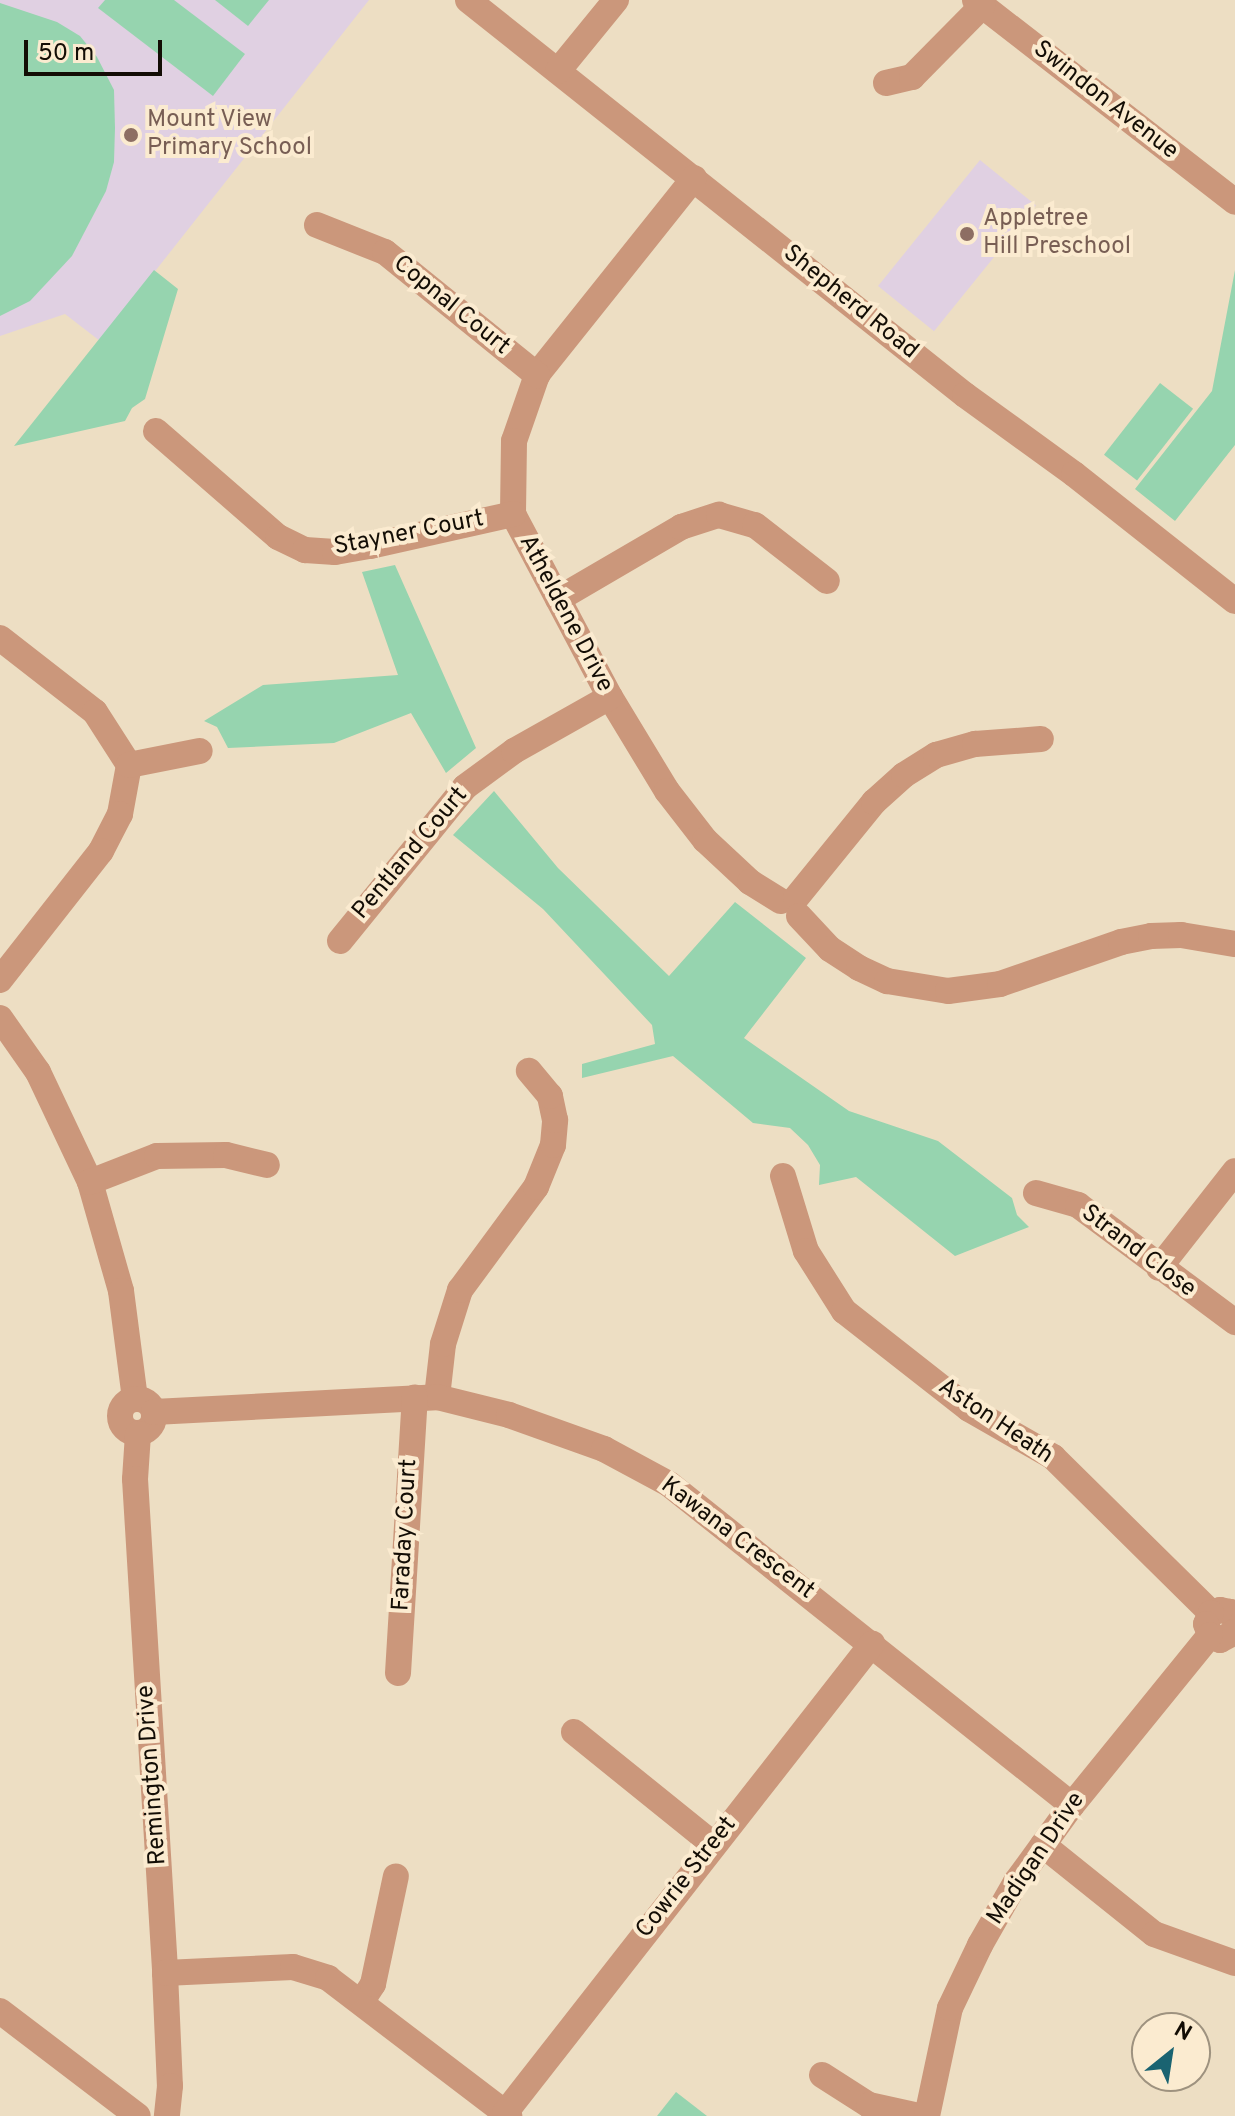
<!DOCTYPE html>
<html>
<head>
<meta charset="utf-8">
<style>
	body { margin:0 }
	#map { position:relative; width:1235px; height:2116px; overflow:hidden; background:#eddec3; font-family:Overpass,sans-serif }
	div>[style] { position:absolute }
	.education>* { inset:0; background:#e0d0e2; transform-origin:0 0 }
	.green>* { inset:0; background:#96d4af; transform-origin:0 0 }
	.minor>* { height:26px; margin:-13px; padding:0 13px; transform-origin:13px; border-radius:13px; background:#cb977b }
	.minor>.ring { margin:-13px; padding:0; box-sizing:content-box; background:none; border:26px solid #cb977b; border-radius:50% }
	.dots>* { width:22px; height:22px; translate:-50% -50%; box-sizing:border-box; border:4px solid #fbebd0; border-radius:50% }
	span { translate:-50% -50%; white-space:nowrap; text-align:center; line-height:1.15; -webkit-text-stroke:8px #fbebd0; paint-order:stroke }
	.street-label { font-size:24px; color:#130d05 }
	.education-label { font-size:24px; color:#785e54 }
	.left { translate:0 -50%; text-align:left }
	.north { position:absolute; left:1131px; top:2012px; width:80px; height:80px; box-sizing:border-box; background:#fbebd0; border:2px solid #9e927f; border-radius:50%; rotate:30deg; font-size:22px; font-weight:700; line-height:32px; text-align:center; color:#130d05 }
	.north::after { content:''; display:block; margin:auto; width:28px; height:36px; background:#1a6371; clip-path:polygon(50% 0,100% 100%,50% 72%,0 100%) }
	.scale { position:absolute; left:24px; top:40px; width:138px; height:36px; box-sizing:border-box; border:4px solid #130d05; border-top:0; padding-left:10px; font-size:24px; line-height:28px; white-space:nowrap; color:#130d05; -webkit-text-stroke:6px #fbebd0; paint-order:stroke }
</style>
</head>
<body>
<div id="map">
	<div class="education">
		<i style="clip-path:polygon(0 0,369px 0,100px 341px,65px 314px,0 336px)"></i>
		<i style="left:980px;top:160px;width:72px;height:162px;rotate:39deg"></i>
	</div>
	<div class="green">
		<i style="clip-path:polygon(105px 0,174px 0,245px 54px,213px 96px,98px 8px)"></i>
		<i style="clip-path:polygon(215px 0,269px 0,248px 26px)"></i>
		<i style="clip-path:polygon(0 3px,57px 22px,80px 36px,97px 57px,114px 90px,115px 128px,114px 162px,106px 191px,72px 256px,30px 301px,0 316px)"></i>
		<i style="clip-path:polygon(154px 270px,178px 289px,145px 399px,132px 408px,125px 421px,14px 446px)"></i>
		<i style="clip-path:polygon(1235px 270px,1235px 445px,1175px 521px,1135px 489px,1212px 391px)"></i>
		<i style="left:1160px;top:383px;width:42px;height:91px;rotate:38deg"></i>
		<i style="clip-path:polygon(395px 565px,476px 748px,446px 773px,411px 713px,334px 743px,228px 748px,217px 727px,204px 721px,263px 685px,398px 675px,362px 572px)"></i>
		<i style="clip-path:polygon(494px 791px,558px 868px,669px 976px,735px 902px,806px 958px,744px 1038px,849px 1111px,938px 1141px,1012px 1198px,1017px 1215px,1029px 1227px,955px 1256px,856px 1177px,819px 1185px,820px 1165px,808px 1145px,790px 1128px,753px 1123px,673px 1056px,582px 1078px,582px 1064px,655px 1044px,652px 1025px,543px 909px,453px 835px)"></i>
		<i style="clip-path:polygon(676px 2092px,707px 2116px,657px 2116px)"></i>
	</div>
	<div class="minor">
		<i style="left:468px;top:0;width:635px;rotate:38.48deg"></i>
		<i style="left:965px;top:395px;width:135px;rotate:35.9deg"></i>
		<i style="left:1074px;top:474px;width:205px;rotate:38.3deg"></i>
		<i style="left:975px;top:0;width:329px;rotate:37.8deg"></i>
		<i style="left:558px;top:71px;width:92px;rotate:-50.8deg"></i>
		<i style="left:886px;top:83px;width:27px;rotate:-13deg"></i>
		<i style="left:912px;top:77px;width:100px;rotate:-45.4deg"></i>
		<i style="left:694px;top:178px;width:252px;rotate:128.6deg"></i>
		<i style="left:537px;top:375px;width:70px;rotate:109.2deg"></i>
		<i style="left:514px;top:441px;width:73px;rotate:90.8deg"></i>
		<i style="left:513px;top:514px;width:207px;rotate:62.1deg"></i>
		<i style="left:610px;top:697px;width:110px;rotate:58.8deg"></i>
		<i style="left:667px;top:791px;width:62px;rotate:52.2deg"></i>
		<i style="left:705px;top:840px;width:62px;rotate:43deg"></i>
		<i style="left:750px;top:882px;width:36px;rotate:32deg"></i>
		<i style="left:317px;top:225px;width:73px;rotate:21.7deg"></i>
		<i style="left:385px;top:252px;width:196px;rotate:39deg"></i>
		<i style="left:156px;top:431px;width:162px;rotate:41deg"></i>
		<i style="left:278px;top:537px;width:30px;rotate:26deg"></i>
		<i style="left:305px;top:550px;width:30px;rotate:4deg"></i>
		<i style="left:335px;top:552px;width:36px;rotate:-10deg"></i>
		<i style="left:370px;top:546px;width:147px;rotate:-12.6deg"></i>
		<i style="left:558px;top:599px;width:143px;rotate:-30.3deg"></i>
		<i style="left:681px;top:527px;width:40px;rotate:-18deg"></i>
		<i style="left:719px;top:515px;width:37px;rotate:16deg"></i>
		<i style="left:755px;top:525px;width:91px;rotate:37.9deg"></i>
		<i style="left:0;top:638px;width:120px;rotate:37.9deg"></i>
		<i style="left:95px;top:712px;width:63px;rotate:57.3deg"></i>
		<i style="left:129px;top:765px;width:50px;rotate:100.4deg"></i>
		<i style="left:120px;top:814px;width:42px;rotate:117.2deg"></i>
		<i style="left:101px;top:851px;width:164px;rotate:128.1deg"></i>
		<i style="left:129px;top:765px;width:72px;rotate:-11.2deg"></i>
		<i style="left:796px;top:898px;width:124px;rotate:-50.9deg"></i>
		<i style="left:874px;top:802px;width:40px;rotate:-42deg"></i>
		<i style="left:904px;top:775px;width:38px;rotate:-32deg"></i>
		<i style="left:936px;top:755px;width:41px;rotate:-15.8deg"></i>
		<i style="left:975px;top:744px;width:66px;rotate:-4.3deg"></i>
		<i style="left:799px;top:916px;width:45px;rotate:46.8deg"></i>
		<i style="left:830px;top:949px;width:35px;rotate:33deg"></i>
		<i style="left:859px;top:968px;width:31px;rotate:25deg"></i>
		<i style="left:887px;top:981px;width:62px;rotate:9.3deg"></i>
		<i style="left:948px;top:991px;width:52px;rotate:-7.7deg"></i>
		<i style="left:1000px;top:984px;width:128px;rotate:-19.1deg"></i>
		<i style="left:1121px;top:942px;width:31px;rotate:-11deg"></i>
		<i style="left:1151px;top:936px;width:30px;rotate:-2deg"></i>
		<i style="left:1181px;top:935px;width:55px;rotate:9.5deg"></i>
		<i style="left:340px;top:941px;width:198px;rotate:-50.9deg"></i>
		<i style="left:465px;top:787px;width:61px;rotate:-36.3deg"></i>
		<i style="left:514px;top:751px;width:110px;rotate:-29.4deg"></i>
		<i style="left:0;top:1018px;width:66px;rotate:54.9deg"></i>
		<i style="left:38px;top:1072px;width:122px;rotate:64.7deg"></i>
		<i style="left:90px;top:1182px;width:113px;rotate:74.1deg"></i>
		<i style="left:121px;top:1291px;width:109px;rotate:82.6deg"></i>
		<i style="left:783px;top:1176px;width:78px;rotate:73deg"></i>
		<i style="left:806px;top:1251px;width:71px;rotate:57.7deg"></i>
		<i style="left:844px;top:1311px;width:159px;rotate:38.1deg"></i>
		<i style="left:969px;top:1409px;width:97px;rotate:29.7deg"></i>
		<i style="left:1053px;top:1457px;width:222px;rotate:44.6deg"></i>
		<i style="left:90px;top:1182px;width:72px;rotate:-21.2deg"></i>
		<i style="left:157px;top:1156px;width:69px;rotate:-0.8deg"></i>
		<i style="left:226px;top:1155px;width:42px;rotate:13.7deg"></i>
		<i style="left:1036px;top:1193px;width:44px;rotate:15.9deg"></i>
		<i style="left:1078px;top:1205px;width:196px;rotate:36.7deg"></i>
		<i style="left:1159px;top:1268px;width:123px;rotate:-51.9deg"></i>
		<i style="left:437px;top:1397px;width:53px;rotate:-83.5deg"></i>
		<i style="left:443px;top:1344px;width:57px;rotate:-72.5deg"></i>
		<i style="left:460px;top:1290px;width:128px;rotate:-53.6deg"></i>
		<i style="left:536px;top:1187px;width:45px;rotate:-68deg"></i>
		<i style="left:553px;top:1145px;width:25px;rotate:-85deg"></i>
		<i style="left:555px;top:1120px;width:25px;rotate:-102deg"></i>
		<i style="left:550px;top:1096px;width:33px;rotate:-130deg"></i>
		<i class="ring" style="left:120px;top:1399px;width:8px;height:8px"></i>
		<i style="left:154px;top:1412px;width:283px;rotate:-3deg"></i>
		<i style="left:437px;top:1397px;width:74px;rotate:14deg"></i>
		<i style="left:509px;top:1415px;width:101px;rotate:19.7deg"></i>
		<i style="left:604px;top:1449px;width:74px;rotate:28.3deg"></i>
		<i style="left:669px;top:1484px;width:515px;rotate:38.54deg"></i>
		<i style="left:138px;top:1434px;width:45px;rotate:93.8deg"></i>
		<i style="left:135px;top:1479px;width:495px;rotate:86.5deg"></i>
		<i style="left:165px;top:1973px;width:113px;rotate:87.5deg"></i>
		<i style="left:170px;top:2086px;width:30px;rotate:96deg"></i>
		<i style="left:1235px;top:1619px;width:9px;rotate:-126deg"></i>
		<i style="left:1230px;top:1612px;width:10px;rotate:-169deg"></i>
		<i style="left:1220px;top:1610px;width:9px;rotate:162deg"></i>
		<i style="left:1211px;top:1613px;width:12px;rotate:114deg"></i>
		<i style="left:1206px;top:1624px;width:12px;rotate:70deg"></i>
		<i style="left:1210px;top:1635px;width:11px;rotate:27deg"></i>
		<i style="left:1220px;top:1640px;width:17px;rotate:-28deg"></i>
		<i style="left:398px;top:1673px;width:276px;rotate:-86.5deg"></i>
		<i style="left:574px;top:1732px;width:179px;rotate:38.9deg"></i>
		<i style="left:1043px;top:1845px;width:142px;rotate:38.7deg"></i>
		<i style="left:1154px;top:1934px;width:86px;rotate:19.7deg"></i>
		<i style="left:165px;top:1973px;width:128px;rotate:-2.7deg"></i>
		<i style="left:293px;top:1967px;width:37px;rotate:17deg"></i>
		<i style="left:328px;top:1978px;width:228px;rotate:37.3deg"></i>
		<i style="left:362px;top:2001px;width:20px;rotate:-57deg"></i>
		<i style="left:373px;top:1984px;width:110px;rotate:-78deg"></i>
		<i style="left:0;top:2011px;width:173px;rotate:37.3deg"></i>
		<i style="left:822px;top:2075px;width:56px;rotate:32.6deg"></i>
		<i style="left:869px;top:2105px;width:51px;rotate:12.4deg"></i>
		<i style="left:505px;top:2113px;width:596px;rotate:-51.96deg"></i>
		<i style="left:927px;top:2116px;width:110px;rotate:-78deg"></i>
		<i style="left:950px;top:2008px;width:70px;rotate:-64.5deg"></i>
		<i style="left:980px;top:1945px;width:73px;rotate:-60.3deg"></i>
		<i style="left:1016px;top:1882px;width:95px;rotate:-54deg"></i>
		<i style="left:1072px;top:1805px;width:219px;rotate:-50.9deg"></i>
	</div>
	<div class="dots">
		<i style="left:131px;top:135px;background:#8d6e63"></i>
		<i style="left:967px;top:234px;background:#8d6e63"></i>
	</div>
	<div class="street-label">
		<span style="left:1105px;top:101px;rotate:38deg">Swindon Avenue</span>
		<span style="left:850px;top:303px;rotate:39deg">Shepherd Road</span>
		<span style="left:451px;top:306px;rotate:39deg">Copnal Court</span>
		<span style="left:409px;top:534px;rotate:-11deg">Stayner Court</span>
		<span style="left:565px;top:614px;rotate:62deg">Atheldene Drive</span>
		<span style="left:411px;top:854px;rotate:-50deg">Pentland Court</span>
		<span style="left:1138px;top:1252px;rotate:37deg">Strand Close</span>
		<span style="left:995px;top:1422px;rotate:34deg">Aston Heath</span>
		<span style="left:406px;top:1535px;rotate:-87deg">Faraday Court</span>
		<span style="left:737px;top:1539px;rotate:37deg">Kawana Crescent</span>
		<span style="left:153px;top:1775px;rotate:-94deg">Remington Drive</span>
		<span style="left:1037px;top:1859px;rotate:-56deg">Madigan Drive</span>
		<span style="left:687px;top:1878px;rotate:-52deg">Cowrie Street</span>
	</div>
	<div class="education-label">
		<span class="left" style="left:147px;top:135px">Mount View<br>Primary School</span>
		<span class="left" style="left:983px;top:234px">Appletree<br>Hill Preschool</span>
	</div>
	<div class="north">N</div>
	<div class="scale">50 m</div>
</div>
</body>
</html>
